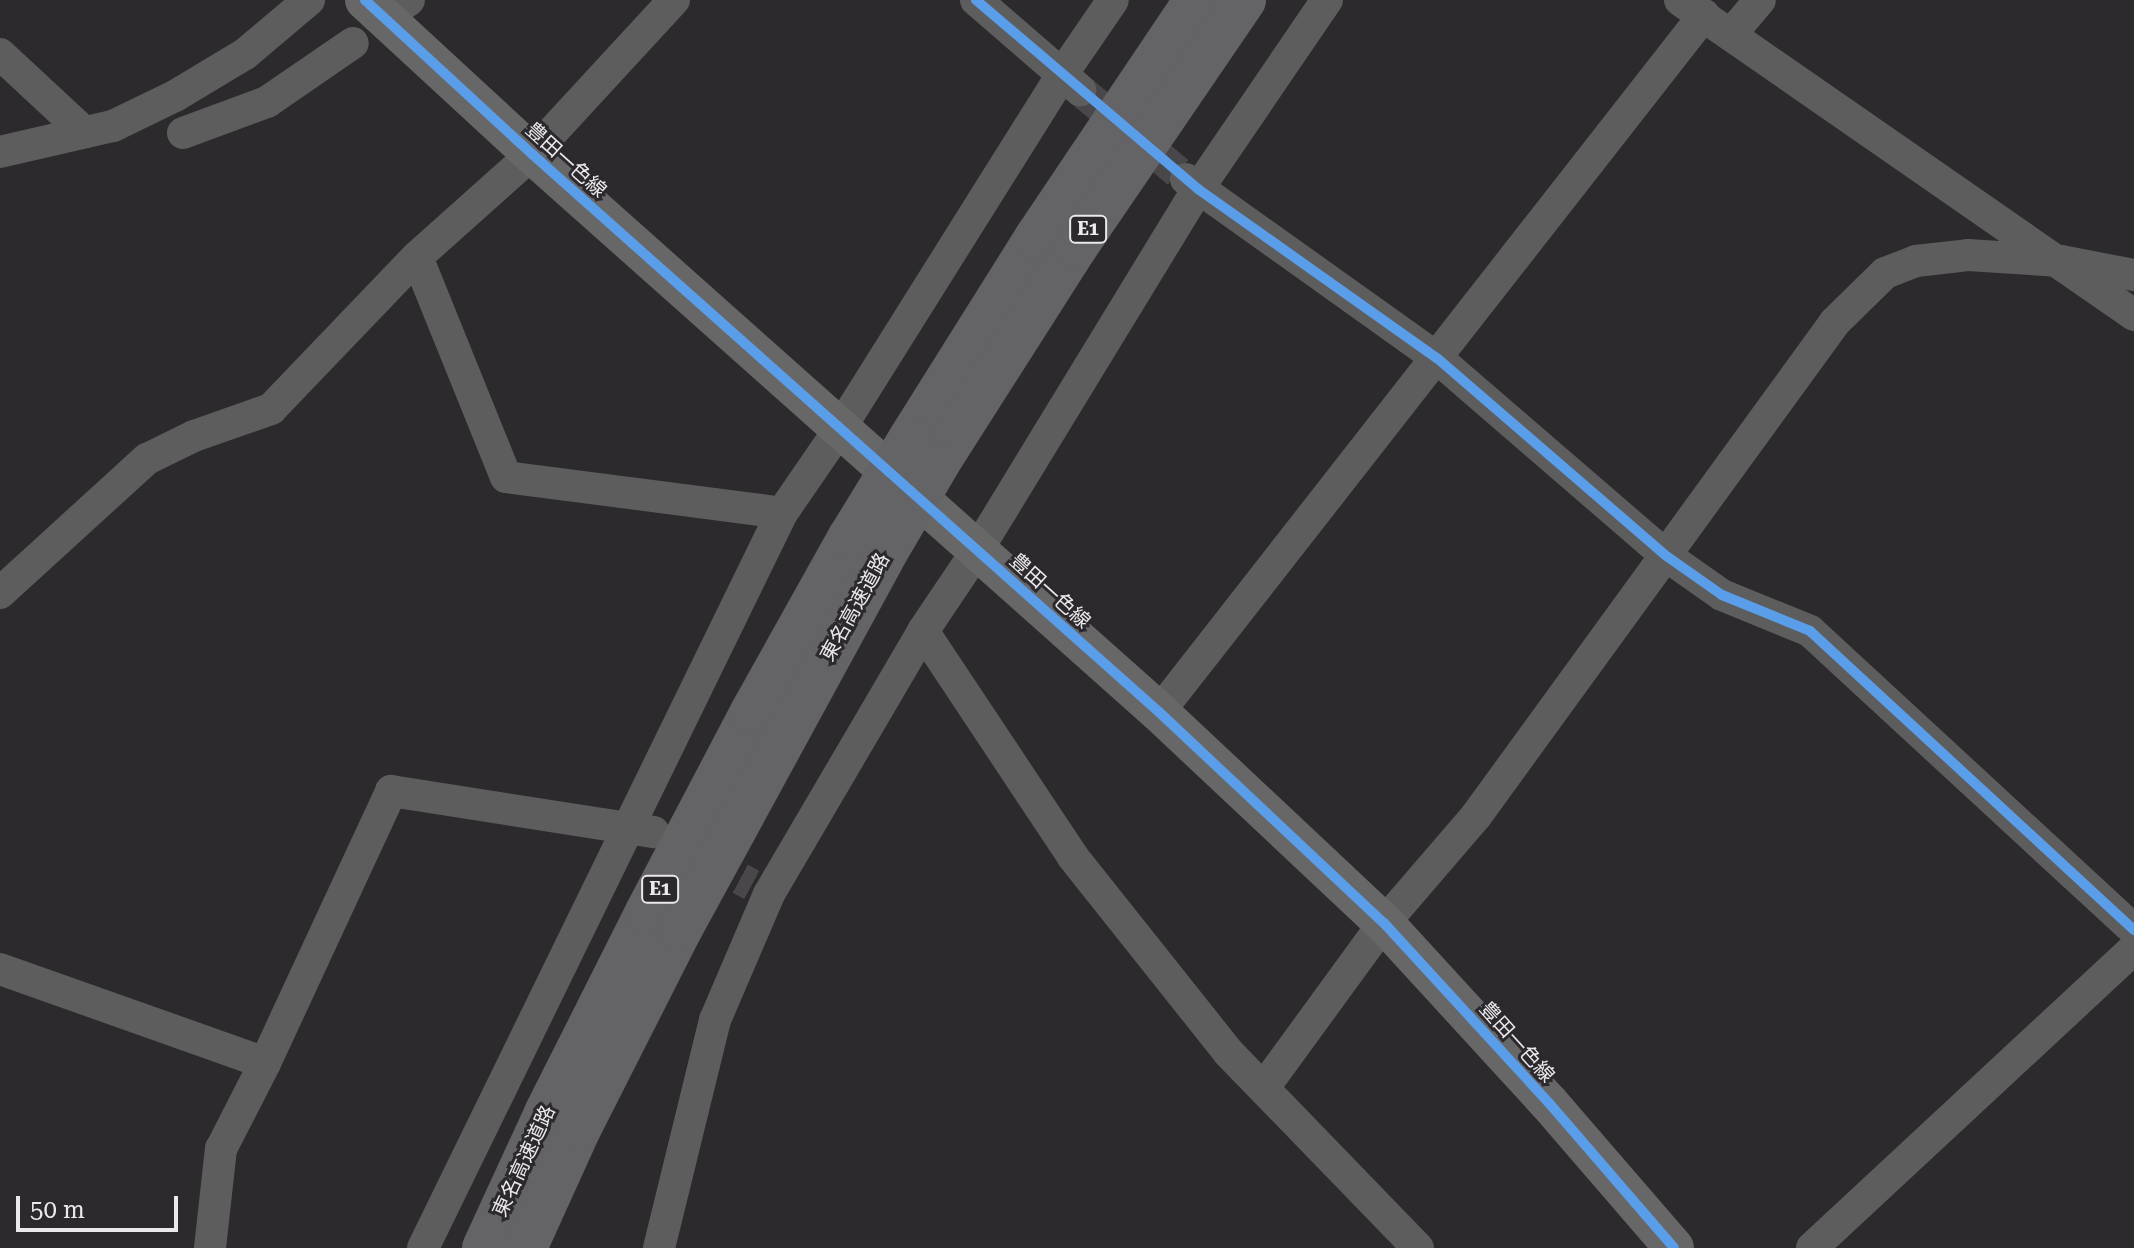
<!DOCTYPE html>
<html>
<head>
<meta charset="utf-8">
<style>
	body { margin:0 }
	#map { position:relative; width:2134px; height:1248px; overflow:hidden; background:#2c2a2d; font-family:"Roboto Serif","Noto Sans JP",serif }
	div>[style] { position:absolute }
	.minor-tunnel>* { height:32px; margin-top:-16px; transform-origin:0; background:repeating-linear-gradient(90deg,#49474a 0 32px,transparent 0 48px) }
	.minor>* { height:32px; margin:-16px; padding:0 16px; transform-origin:16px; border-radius:16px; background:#5d5d5e }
	.major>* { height:40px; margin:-20px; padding:0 20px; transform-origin:20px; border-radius:20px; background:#686768 }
	.highway>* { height:44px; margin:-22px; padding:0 22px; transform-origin:22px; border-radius:22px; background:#646365 }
	.highway-bridge>* { height:44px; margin:-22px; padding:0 22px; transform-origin:22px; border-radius:22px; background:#646365 }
	.cycleway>* { height:10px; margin:-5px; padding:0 5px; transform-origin:5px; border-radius:5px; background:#5a9eea }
	span { translate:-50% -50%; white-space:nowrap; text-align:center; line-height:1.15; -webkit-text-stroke:6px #2c292e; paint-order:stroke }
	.shield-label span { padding:2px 6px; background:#2c292e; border:2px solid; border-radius:6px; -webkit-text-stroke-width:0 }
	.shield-label { font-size:18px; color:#ebe9ec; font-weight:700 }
	.street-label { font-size:20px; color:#ebe9ec }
	.scale { position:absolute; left:16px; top:1196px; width:162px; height:36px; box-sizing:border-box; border:4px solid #ebe9ec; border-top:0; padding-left:10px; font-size:24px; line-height:28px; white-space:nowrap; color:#ebe9ec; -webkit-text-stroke:6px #2c292e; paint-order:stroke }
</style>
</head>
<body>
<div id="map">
	<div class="minor-tunnel">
		<i style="left:1080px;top:90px;width:138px;rotate:40deg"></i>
		<i style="left:698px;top:856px;width:61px;rotate:28.2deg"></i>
	</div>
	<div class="minor">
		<i style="left:674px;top:0;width:209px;rotate:132.7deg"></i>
		<i style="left:532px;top:154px;width:154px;rotate:138.2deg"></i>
		<i style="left:417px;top:257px;width:237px;rotate:68deg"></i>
		<i style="left:506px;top:477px;width:278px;rotate:7.4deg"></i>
		<i style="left:976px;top:0;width:138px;rotate:40.9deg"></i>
		<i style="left:1680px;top:0;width:553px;rotate:34.75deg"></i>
		<i style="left:384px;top:17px;width:30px;rotate:-34deg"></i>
		<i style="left:1732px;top:33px;width:43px;rotate:-49.7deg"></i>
		<i style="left:0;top:54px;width:115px;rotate:42.9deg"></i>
		<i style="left:183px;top:133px;width:90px;rotate:-20.3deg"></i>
		<i style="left:267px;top:102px;width:104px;rotate:-34.5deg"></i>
		<i style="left:0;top:152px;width:116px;rotate:-13deg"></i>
		<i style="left:113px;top:126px;width:69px;rotate:-25.8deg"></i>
		<i style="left:175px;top:96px;width:82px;rotate:-31deg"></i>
		<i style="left:245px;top:54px;width:84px;rotate:-40.2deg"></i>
		<i style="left:1186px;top:179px;width:308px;rotate:35.5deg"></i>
		<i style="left:1437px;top:358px;width:301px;rotate:40.8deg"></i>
		<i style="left:1665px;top:555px;width:70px;rotate:35.1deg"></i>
		<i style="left:1722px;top:595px;width:95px;rotate:22.2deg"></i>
		<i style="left:1810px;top:631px;width:441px;rotate:42.7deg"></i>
		<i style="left:0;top:593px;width:199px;rotate:-42.4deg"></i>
		<i style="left:147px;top:459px;width:52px;rotate:-26.1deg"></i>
		<i style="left:194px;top:436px;width:82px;rotate:-19.3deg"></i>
		<i style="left:271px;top:409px;width:211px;rotate:-46.2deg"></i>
		<i style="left:923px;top:631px;width:271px;rotate:56.4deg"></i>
		<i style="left:1073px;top:857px;width:249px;rotate:51.5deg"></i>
		<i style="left:1228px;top:1052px;width:273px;rotate:45.9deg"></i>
		<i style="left:1159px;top:712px;width:885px;rotate:-51.98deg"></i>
		<i style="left:0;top:969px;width:281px;rotate:19.5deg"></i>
		<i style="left:1265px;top:1086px;width:202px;rotate:-53.9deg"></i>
		<i style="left:1384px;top:923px;width:141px;rotate:-49.3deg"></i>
		<i style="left:1476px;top:816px;width:611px;rotate:-53.99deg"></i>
		<i style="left:1835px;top:322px;width:70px;rotate:-44.4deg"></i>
		<i style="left:1885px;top:273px;width:33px;rotate:-21deg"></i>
		<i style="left:1916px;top:261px;width:52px;rotate:-6.6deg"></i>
		<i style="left:1968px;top:255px;width:93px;rotate:3.7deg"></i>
		<i style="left:2061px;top:261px;width:74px;rotate:10.9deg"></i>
		<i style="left:210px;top:1248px;width:100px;rotate:-83.7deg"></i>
		<i style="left:221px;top:1149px;width:97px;rotate:-62.9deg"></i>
		<i style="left:265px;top:1063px;width:300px;rotate:-65.1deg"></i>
		<i style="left:391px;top:791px;width:266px;rotate:8.9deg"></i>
		<i style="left:423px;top:1248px;width:818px;rotate:-63.97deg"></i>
		<i style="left:782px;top:513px;width:104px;rotate:-55.5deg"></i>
		<i style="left:841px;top:427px;width:418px;rotate:-57.9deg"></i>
		<i style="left:1063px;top:73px;width:88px;rotate:-55.6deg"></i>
		<i style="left:659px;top:1248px;width:235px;rotate:-76.2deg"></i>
		<i style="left:715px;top:1020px;width:137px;rotate:-66.8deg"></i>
		<i style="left:769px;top:894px;width:305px;rotate:-59.6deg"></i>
		<i style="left:923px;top:631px;width:99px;rotate:-56.1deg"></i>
		<i style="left:978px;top:549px;width:422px;rotate:-58.6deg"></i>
		<i style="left:1198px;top:189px;width:229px;rotate:-55.7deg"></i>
		<i style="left:1812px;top:1248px;width:439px;rotate:-42.9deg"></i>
	</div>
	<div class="major">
		<i style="left:365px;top:0;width:227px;rotate:42.7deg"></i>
		<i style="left:532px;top:154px;width:839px;rotate:41.67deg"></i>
		<i style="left:1159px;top:712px;width:308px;rotate:43.2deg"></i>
		<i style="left:1384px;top:923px;width:244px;rotate:47.5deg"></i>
		<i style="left:1549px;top:1103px;width:191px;rotate:49.2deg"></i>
	</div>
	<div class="highway">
		<i style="left:910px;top:439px;width:237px;rotate:-57.9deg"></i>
		<i style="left:1036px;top:238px;width:287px;rotate:-56.1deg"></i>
		<i style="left:938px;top:463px;width:255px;rotate:-57.5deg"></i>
		<i style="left:1075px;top:248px;width:300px;rotate:-55.7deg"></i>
		<i style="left:484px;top:1248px;width:149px;rotate:-65.3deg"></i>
		<i style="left:546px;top:1113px;width:225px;rotate:-63.3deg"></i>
		<i style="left:647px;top:912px;width:226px;rotate:-62.3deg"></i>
		<i style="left:752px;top:712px;width:201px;rotate:-60.8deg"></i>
		<i style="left:525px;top:1248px;width:131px;rotate:-65.6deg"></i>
		<i style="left:579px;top:1129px;width:223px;rotate:-63.1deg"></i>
		<i style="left:680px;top:930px;width:422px;rotate:-61.4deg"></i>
	</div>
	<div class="highway-bridge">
		<i style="left:850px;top:537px;width:115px;rotate:-58.5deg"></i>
		<i style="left:882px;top:559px;width:111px;rotate:-59.7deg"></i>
	</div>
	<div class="cycleway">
		<i style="left:365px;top:0;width:227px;rotate:42.7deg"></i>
		<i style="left:532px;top:154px;width:839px;rotate:41.67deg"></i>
		<i style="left:1159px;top:712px;width:308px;rotate:43.2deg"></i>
		<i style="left:1384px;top:923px;width:244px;rotate:47.5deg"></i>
		<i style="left:1549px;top:1103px;width:191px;rotate:49.2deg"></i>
		<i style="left:976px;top:0;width:292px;rotate:40.4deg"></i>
		<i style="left:1198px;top:189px;width:293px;rotate:35.3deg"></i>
		<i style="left:1437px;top:358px;width:301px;rotate:40.8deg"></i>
		<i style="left:1665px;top:555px;width:70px;rotate:35.1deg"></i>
		<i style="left:1722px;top:595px;width:95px;rotate:22.2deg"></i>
		<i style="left:1810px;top:631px;width:441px;rotate:42.7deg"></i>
	</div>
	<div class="shield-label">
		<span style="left:1088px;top:229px">E1</span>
		<span style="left:660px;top:889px">E1</span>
	</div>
	<div class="street-label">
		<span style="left:566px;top:160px;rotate:42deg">豊田一色線</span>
		<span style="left:1050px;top:591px;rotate:42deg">豊田一色線</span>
		<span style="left:855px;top:607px;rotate:-61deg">東名高速道路</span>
		<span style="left:1517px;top:1042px;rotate:48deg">豊田一色線</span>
		<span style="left:524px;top:1161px;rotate:-65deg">東名高速道路</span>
	</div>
	<div class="scale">50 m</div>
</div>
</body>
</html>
